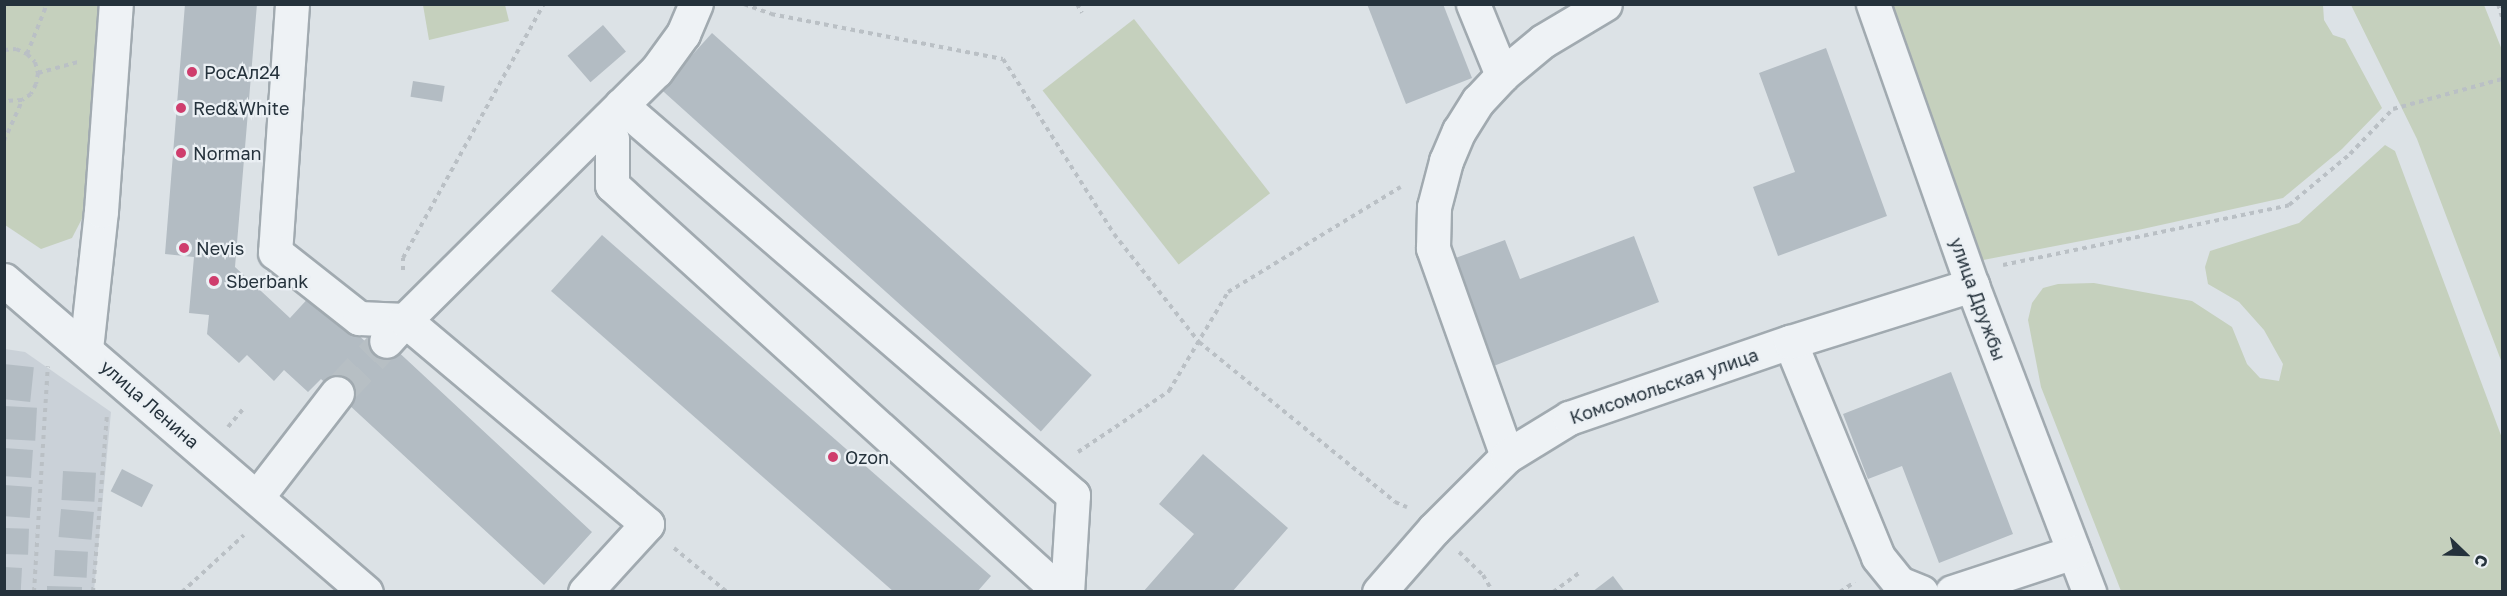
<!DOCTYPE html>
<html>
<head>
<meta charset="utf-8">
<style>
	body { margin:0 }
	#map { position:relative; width:2507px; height:596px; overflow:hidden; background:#dce2e6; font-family:"Golos Text",sans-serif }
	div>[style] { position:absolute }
	.built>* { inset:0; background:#cad1d8 }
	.green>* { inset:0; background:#c5d0bd; transform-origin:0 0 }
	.building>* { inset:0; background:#b3bcc3; transform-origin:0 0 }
	.minor-tunnel>* { height:33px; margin-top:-16.5px; transform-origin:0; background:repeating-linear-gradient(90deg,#b7bfc4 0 33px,transparent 0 49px) }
	.path>* { height:4px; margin-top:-2px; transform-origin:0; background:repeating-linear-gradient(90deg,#bac0c5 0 4.5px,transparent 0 9px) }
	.roads { filter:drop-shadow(2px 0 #a1aab0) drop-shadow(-2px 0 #a1aab0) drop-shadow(0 2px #a1aab0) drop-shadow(0 -2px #a1aab0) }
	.minor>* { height:33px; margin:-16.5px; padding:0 16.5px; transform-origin:16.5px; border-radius:16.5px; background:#eef2f5 }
	.dots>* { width:16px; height:16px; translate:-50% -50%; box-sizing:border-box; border:3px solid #ebf0f4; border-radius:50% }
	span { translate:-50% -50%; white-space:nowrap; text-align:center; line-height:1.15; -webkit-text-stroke:4.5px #ebf0f4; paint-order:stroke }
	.poi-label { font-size:18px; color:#25323c }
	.left { translate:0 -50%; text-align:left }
	.street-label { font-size:18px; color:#25323c }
	.frame { position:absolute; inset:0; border:6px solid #25323c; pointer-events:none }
	.north { position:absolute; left:2435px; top:524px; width:60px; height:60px; -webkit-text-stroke:4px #ebf0f4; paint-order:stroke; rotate:113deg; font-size:16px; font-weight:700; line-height:24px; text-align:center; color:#25323c }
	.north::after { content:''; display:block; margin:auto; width:21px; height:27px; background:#25323c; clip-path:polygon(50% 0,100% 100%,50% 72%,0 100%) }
</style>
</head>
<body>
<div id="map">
	<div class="built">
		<i style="clip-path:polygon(5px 349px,25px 352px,111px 412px,94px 591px,5px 592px)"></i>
	</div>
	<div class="green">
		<i style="clip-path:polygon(4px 5px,101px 5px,87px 209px,72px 238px,41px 249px,5px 225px)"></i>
		<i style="clip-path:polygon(423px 5px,505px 5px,509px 21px,429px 40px)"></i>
		<i style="clip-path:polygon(1888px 5px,2323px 5px,2324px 20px,2333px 35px,2345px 39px,2382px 108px,2342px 149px,2283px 198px,2138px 230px,1978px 261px)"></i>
		<i style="clip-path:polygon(2351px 5px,2484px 5px,2502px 50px,2502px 363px,2417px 139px)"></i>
		<i style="left:1134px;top:19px;width:221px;height:116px;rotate:52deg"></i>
		<i style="clip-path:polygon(2385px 145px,2395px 151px,2502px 438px,2502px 591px,2121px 591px,2041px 387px,2028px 320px,2032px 303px,2043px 288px,2058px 284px,2094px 283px,2192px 301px,2232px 327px,2247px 364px,2260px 378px,2279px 381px,2283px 364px,2264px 330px,2239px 302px,2208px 284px,2205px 267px,2210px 251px,2299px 223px)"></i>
	</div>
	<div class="building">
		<i style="clip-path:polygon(185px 4px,257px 4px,235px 267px,290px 318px,313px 293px,368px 344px,378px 333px,592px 532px,544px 585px,321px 379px,308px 392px,284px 370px,274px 381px,247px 355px,239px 363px,207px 334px,209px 315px,189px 313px,194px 257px,165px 254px)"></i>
		<i style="clip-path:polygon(1367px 4px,1443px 4px,1472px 78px,1406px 104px)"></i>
		<i style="left:603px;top:25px;width:35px;height:47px;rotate:49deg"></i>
		<i style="left:712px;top:33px;width:511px;height:76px;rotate:42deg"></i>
		<i style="clip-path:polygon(1826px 48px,1887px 216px,1778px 256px,1753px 187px,1795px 172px,1759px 73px)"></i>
		<i style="left:413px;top:81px;width:32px;height:16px;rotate:9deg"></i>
		<i style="clip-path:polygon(602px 235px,991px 576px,977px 592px,894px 592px,551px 291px)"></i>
		<i style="clip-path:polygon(1634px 236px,1659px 302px,1491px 367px,1450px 260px,1505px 240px,1520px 279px)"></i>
		<i style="left:4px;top:364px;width:30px;height:35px;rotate:6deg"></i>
		<i style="clip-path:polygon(1951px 372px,2013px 534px,1939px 563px,1902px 466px,1868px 479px,1843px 414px)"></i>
		<i style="left:4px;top:406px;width:33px;height:33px;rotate:3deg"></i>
		<i style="left:4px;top:448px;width:29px;height:28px;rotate:4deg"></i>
		<i style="clip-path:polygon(1203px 454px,1288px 528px,1232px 592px,1143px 592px,1194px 534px,1159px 504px)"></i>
		<i style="left:122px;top:469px;width:35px;height:25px;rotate:27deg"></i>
		<i style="left:63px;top:471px;width:33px;height:29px;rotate:3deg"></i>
		<i style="left:4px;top:485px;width:28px;height:31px;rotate:4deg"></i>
		<i style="left:61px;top:509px;width:33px;height:28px;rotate:5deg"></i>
		<i style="left:4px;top:528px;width:25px;height:26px;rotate:2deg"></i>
		<i style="left:55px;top:550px;width:33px;height:26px;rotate:3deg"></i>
		<i style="left:4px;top:567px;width:18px;height:25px;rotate:3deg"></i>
		<i style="clip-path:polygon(1613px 576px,1625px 592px,1592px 592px)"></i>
		<i style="clip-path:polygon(47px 586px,82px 587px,82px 592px,47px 592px)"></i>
	</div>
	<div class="minor-tunnel">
		<i style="left:337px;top:393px;width:71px;rotate:-46.7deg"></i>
	</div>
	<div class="path">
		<i style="left:744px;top:4px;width:29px;rotate:20deg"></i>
		<i style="left:771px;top:14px;width:236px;rotate:11deg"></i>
		<i style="left:1003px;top:59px;width:207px;rotate:57.6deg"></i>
		<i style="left:1114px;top:234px;width:137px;rotate:51.8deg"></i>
		<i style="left:1199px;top:342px;width:253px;rotate:39.2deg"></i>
		<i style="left:1395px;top:502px;width:13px;rotate:23deg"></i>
		<i style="left:1077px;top:4px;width:10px;rotate:61deg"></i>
		<i style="left:2498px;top:4px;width:14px;rotate:73deg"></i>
		<i style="left:4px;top:50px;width:12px;rotate:-5deg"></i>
		<i style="left:16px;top:49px;width:12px;rotate:24deg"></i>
		<i style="left:27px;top:54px;width:11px;rotate:45deg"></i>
		<i style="left:35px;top:62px;width:11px;rotate:75deg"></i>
		<i style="left:38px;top:73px;width:11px;rotate:100deg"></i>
		<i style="left:36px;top:84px;width:11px;rotate:117deg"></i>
		<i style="left:31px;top:94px;width:11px;rotate:146deg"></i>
		<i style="left:22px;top:100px;width:18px;rotate:177deg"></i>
		<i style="left:27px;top:54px;width:54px;rotate:-68.2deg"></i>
		<i style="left:38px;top:73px;width:41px;rotate:-15.4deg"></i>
		<i style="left:4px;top:141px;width:44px;rotate:-65.8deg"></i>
		<i style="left:2003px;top:265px;width:292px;rotate:-11.8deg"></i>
		<i style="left:2289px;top:205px;width:80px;rotate:-39.9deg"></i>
		<i style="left:2350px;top:154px;width:62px;rotate:-46.3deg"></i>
		<i style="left:2393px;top:109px;width:113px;rotate:-15.4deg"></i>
		<i style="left:403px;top:270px;width:12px;rotate:-90deg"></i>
		<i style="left:403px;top:258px;width:291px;rotate:-61deg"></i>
		<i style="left:228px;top:427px;width:23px;rotate:-50deg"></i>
		<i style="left:1078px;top:452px;width:110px;rotate:-33.8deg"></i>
		<i style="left:1169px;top:391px;width:115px;rotate:-59.2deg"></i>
		<i style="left:1228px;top:292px;width:202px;rotate:-31.3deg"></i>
		<i style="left:674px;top:548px;width:69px;rotate:39.7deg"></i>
		<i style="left:1459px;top:552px;width:33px;rotate:44deg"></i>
		<i style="left:1483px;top:575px;width:20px;rotate:60deg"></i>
		<i style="left:34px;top:592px;width:226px;rotate:-86.5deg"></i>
		<i style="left:93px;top:592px;width:177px;rotate:-85.5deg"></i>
		<i style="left:182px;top:592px;width:84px;rotate:-42.6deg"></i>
		<i style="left:1553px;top:592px;width:32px;rotate:-36deg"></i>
		<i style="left:1840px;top:592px;width:18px;rotate:-34deg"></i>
	</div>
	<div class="roads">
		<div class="minor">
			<i style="left:292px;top:4px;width:249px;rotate:93.9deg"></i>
			<i style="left:275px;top:252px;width:107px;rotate:38.2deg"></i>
			<i style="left:359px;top:318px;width:46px;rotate:2.5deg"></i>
			<i style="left:405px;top:320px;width:28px;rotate:132deg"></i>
			<i style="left:1473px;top:4px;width:77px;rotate:67.8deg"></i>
			<i style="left:1873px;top:4px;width:298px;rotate:70.6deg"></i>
			<i style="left:1972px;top:285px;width:329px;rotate:69.1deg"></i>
			<i style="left:621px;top:105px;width:597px;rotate:40.79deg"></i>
			<i style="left:1073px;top:495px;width:97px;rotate:93.5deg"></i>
			<i style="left:590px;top:137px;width:22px;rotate:5deg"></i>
			<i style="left:612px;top:139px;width:46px;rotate:90deg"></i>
			<i style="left:612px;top:185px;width:605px;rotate:42.25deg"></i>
			<i style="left:4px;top:280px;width:478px;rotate:40.8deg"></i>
			<i style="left:1790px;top:342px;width:232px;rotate:67.7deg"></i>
			<i style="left:1878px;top:557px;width:33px;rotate:51deg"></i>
			<i style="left:1899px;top:583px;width:24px;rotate:22deg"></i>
			<i style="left:86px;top:349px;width:139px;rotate:-83.8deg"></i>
			<i style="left:101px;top:211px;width:208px;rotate:-85.9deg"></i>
			<i style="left:1507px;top:456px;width:221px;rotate:-109.6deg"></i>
			<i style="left:1433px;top:248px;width:41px;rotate:-88.6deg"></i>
			<i style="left:1434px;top:207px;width:48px;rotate:-75.4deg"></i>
			<i style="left:1446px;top:161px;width:33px;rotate:-67deg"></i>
			<i style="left:1459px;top:131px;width:36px;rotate:-58deg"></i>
			<i style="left:1478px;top:101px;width:35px;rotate:-47deg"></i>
			<i style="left:1502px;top:75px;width:53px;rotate:-39.7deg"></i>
			<i style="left:1543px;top:41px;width:72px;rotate:-30.8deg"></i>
			<i style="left:257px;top:497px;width:131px;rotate:-52.4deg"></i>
			<i style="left:585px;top:592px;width:92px;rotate:-47.6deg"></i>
			<i style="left:647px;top:524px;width:317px;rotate:-139.9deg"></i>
			<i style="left:405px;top:320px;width:354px;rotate:-44.8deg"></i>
			<i style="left:656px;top:71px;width:46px;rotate:-53.9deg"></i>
			<i style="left:683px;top:34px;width:33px;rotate:-67deg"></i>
			<i style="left:1379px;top:592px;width:84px;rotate:-48.9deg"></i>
			<i style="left:1434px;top:529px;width:103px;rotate:-45deg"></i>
			<i style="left:1507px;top:456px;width:73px;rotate:-31.5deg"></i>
			<i style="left:1569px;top:418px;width:234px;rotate:-19deg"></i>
			<i style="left:1790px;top:342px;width:191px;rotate:-17.4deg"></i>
			<i style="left:1952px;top:592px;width:128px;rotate:-18.2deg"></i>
		</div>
	</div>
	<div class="dots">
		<i style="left:192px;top:72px;background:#cf3d6d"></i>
		<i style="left:181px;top:108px;background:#cf3d6d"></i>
		<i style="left:181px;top:153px;background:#cf3d6d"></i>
		<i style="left:184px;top:248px;background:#cf3d6d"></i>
		<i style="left:214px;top:281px;background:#cf3d6d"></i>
		<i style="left:833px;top:457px;background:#cf3d6d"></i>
	</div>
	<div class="poi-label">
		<span class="left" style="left:204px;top:72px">РосАл24</span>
		<span class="left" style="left:193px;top:108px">Red&amp;White</span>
		<span class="left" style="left:193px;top:153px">Norman</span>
		<span class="left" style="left:196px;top:248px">Nevis</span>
		<span class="left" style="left:226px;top:281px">Sberbank</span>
		<span class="left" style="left:845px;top:457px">Ozon</span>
	</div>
	<div class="street-label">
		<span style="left:1978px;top:299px;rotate:70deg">улица Дружбы</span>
		<span style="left:1664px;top:386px;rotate:-19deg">Комсомольская улица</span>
		<span style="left:150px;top:404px;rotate:41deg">улица Ленина</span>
	</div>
	<div class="frame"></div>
	<div class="north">С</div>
</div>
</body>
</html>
